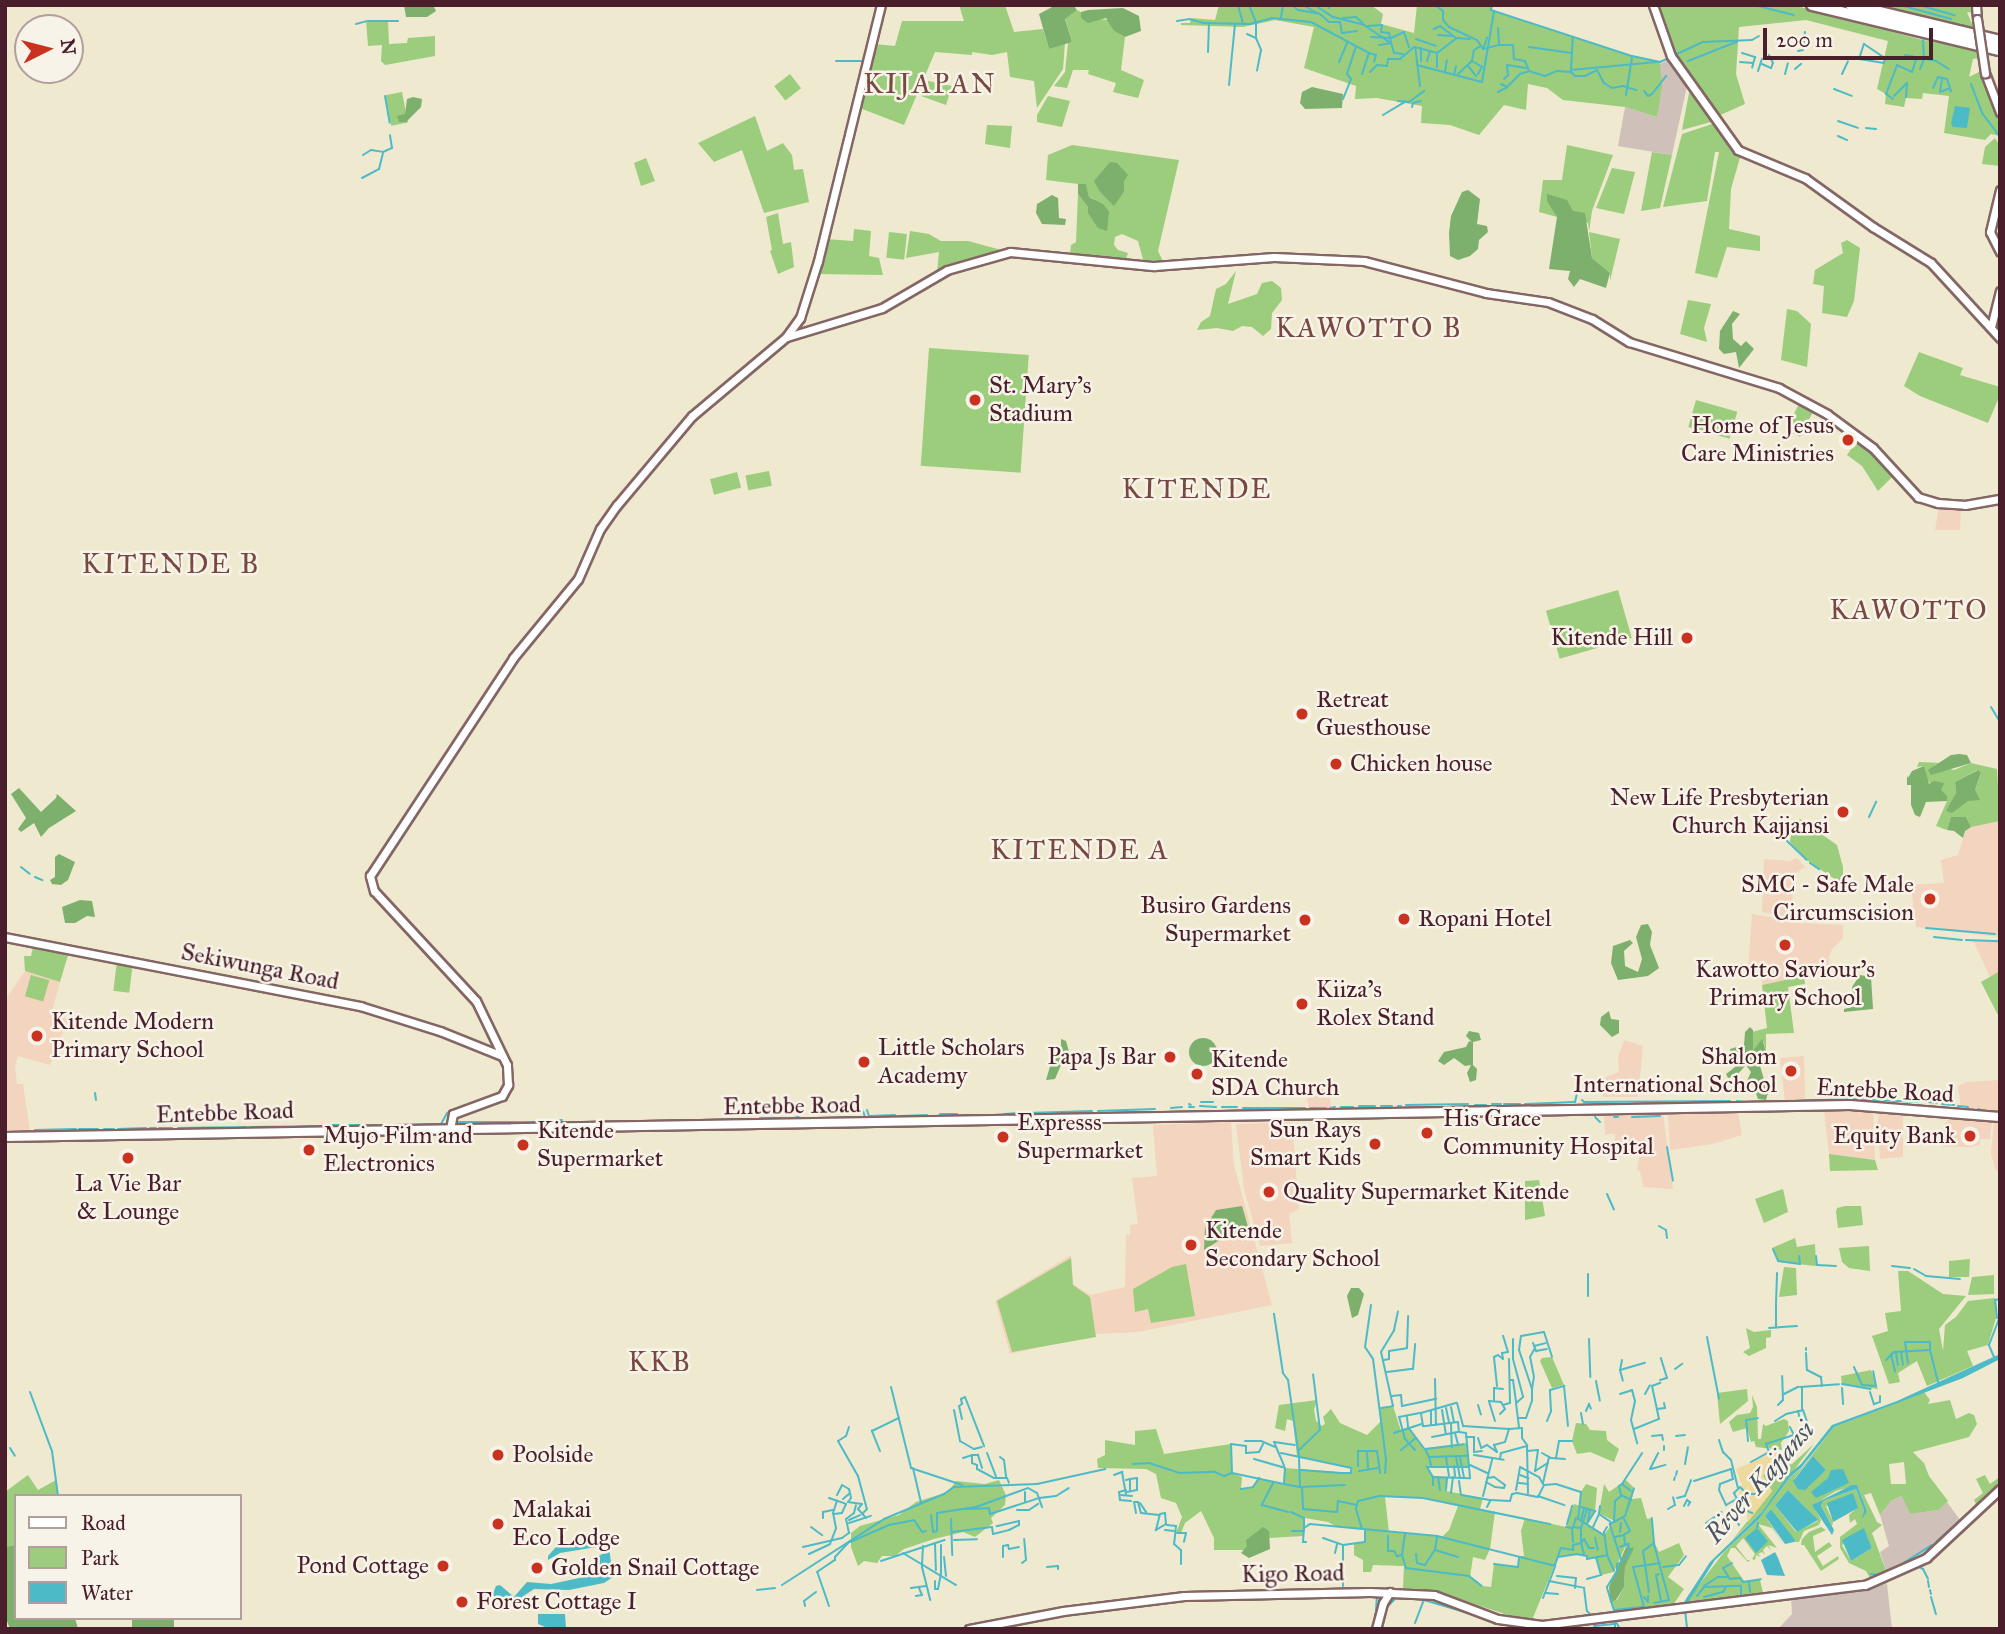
<!DOCTYPE html>
<html>
<head>
<meta charset="utf-8">
<style>
	body { margin:0 }
	#map { position:relative; width:2005px; height:1634px; overflow:hidden; background:#efe9d0; font-family:"IM FELL Great Primer",serif }
	div>[style] { position:absolute }
	.built>* { inset:0; background:#f3d4be }
	.industrial>* { inset:0; background:#cfc0ba }
	.green>* { inset:0; background:#9bcd7c; transform-origin:0 0 }
	.forest>* { inset:0; background:#7cb06c; transform-origin:0 0 }
	.round { border-radius:50% }
	.sand>* { inset:0; background:#eeda9e }
	.water>* { inset:0; background:#4dbac7 }
	.stream>* { height:2px; margin:-1px; padding:0 1px; transform-origin:1px; border-radius:1px; background:#4dbac7 }
	.roads { filter:drop-shadow(2px 0 #846665) drop-shadow(-2px 0 #846665) drop-shadow(0 2px #846665) drop-shadow(0 -2px #846665) }
	.secondary>* { height:7px; margin:-3.5px; padding:0 3.5px; transform-origin:3.5px; border-radius:3.5px; background:#fff }
	.primary>* { height:8px; margin:-4px; padding:0 4px; transform-origin:4px; border-radius:4px; background:#fff }
	.highway>* { height:10px; margin:-5px; padding:0 5px; transform-origin:5px; border-radius:5px; background:#fff }
	.bridges { filter:drop-shadow(2px 0 #846665) drop-shadow(-2px 0 #846665) drop-shadow(0 2px #846665) drop-shadow(0 -2px #846665) }
	.secondary-bridge>* { height:7px; margin:-3.5px; padding:0 3.5px; transform-origin:3.5px; border-radius:3.5px; background:#fff }
	.dots>* { width:19px; height:19px; translate:-50% -50%; box-sizing:border-box; border:4px solid #f7f3e8; border-radius:50% }
	span { translate:-50% -50%; white-space:nowrap; text-align:center; line-height:1.15; -webkit-text-stroke:5px #f7f3e8; paint-order:stroke }
	.poi-label { font-size:24px; color:#4a1f2b }
	.left { translate:0 -50%; text-align:left }
	.right { translate:-100% -50%; text-align:right }
	.street-label { font-size:24px; color:#4a1f2b }
	.water-label { font-size:26px; color:#4b5562; font-style:italic }
	.quarter-label { font-size:28px; color:#794941; letter-spacing:2px }
	.frame { position:absolute; inset:0; border:7px solid #4a1f2b; pointer-events:none }
	.legend { position:absolute; left:14px; top:1494px; width:228px; height:126px; box-sizing:border-box; background:#f7f3e8; border:2px solid #b29e9c; margin:0; padding:9px 12px; list-style:none; font-size:21px; color:#4a1f2b }
	.legend li { display:flex; align-items:center; gap:14px; height:35px }
	.legend b { width:35px; border:2px solid #b29e9c }
	.north { position:absolute; left:14px; top:14px; width:70px; height:70px; box-sizing:border-box; background:#f7f3e8; border:2px solid #b29e9c; border-radius:50%; rotate:84deg; font-size:19px; font-weight:700; line-height:28px; text-align:center; color:#4a1f2b }
	.north::after { content:''; display:block; margin:auto; width:24px; height:32px; background:#c8321e; clip-path:polygon(50% 0,100% 100%,50% 72%,0 100%) }
	.scale { position:absolute; left:1763px; top:28px; width:170px; height:32px; box-sizing:border-box; border:4px solid #4a1f2b; border-top:0; padding-left:9px; font-size:21px; line-height:24px; white-space:nowrap; color:#4a1f2b; -webkit-text-stroke:5px #f7f3e8; paint-order:stroke }
</style>
</head>
<body>
<div id="map">
	<div class="built">
		<i style="clip-path:polygon(1939px 507px,1961px 510px,1960px 530px,1935px 530px)"></i>
		<i style="clip-path:polygon(2000px 821px,2000px 937px,1916px 927px,1911px 885px,1944px 883px,1941px 860px,1958px 855px,1968px 823px)"></i>
		<i style="clip-path:polygon(1797px 858px,1805px 867px,1793px 875px,1792px 917px,1762px 912px,1764px 859px,1789px 861px)"></i>
		<i style="clip-path:polygon(1752px 914px,1802px 923px,1843px 925px,1843px 938px,1832px 949px,1829px 957px,1830px 970px,1763px 986px,1758px 969px,1748px 970px)"></i>
		<i style="clip-path:polygon(1973px 940px,2000px 941px,2000px 971px,1990px 977px)"></i>
		<i style="clip-path:polygon(25px 971px,60px 982px,51px 1015px,68px 1019px,50px 1065px,18px 1056px,15px 1066px,17px 1084px,23px 1084px,30px 1132px,5px 1134px,5px 1000px)"></i>
		<i style="clip-path:polygon(1624px 1040px,1643px 1046px,1638px 1097px,1603px 1097px,1601px 1079px,1619px 1072px,1618px 1057px)"></i>
		<i style="clip-path:polygon(1804px 1056px,1805px 1100px,1785px 1101px,1780px 1058px)"></i>
		<i style="clip-path:polygon(2000px 1080px,2000px 1115px,1961px 1109px,1958px 1086px,1967px 1082px)"></i>
		<i style="clip-path:polygon(1329px 1086px,1331px 1111px,1310px 1110px,1304px 1088px)"></i>
		<i style="clip-path:polygon(1824px 1111px,1873px 1111px,1875px 1160px,1829px 1154px)"></i>
		<i style="clip-path:polygon(1881px 1111px,1903px 1114px,1903px 1157px,1880px 1159px,1877px 1123px)"></i>
		<i style="clip-path:polygon(1668px 1113px,1738px 1113px,1742px 1135px,1713px 1144px,1670px 1150px)"></i>
		<i style="clip-path:polygon(1604px 1114px,1663px 1114px,1673px 1189px,1643px 1187px,1640px 1171px,1637px 1170px,1641px 1143px,1615px 1143px,1615px 1134px,1605px 1134px)"></i>
		<i style="clip-path:polygon(1951px 1116px,1992px 1121px,1990px 1139px,1980px 1139px,1980px 1145px,1971px 1147px,1943px 1147px,1944px 1125px)"></i>
		<i style="clip-path:polygon(1994px 1121px,2000px 1121px,2000px 1170px,1996px 1171px,1991px 1154px)"></i>
		<i style="clip-path:polygon(1231px 1122px,1234px 1165px,1272px 1305px,1138px 1332px,1098px 1334px,1010px 1354px,995px 1301px,1071px 1255px,1073px 1284px,1090px 1295px,1125px 1287px,1126px 1235px,1130px 1235px,1130px 1225px,1138px 1224px,1132px 1178px,1157px 1176px,1153px 1125px)"></i>
		<i style="clip-path:polygon(1292px 1122px,1299px 1209px,1289px 1214px,1292px 1243px,1260px 1246px,1244px 1189px,1236px 1124px)"></i>
	</div>
	<div class="industrial">
		<i style="clip-path:polygon(1668px 60px,1687px 86px,1672px 155px,1618px 146px,1625px 107px,1657px 117px,1660px 64px)"></i>
		<i style="clip-path:polygon(1903px 1496px,1910px 1514px,1939px 1510px,1947px 1502px,1960px 1520px,1919px 1556px,1887px 1573px,1880px 1552px,1889px 1546px,1880px 1515px,1891px 1501px)"></i>
		<i style="clip-path:polygon(1887px 1584px,1892px 1629px,1778px 1629px,1792px 1614px,1791px 1596px)"></i>
	</div>
	<div class="green">
		<i style="clip-path:polygon(959px 5px,1005px 5px,1014px 32px,1043px 29px,1049px 49px,1065px 43px,1063px 69px,1037px 108px,1034px 81px,1010px 77px,1007px 52px,992px 55px,972px 52px,972px 55px,935px 52px,904px 125px,857px 107px,874px 44px,895px 46px,902px 21px,964px 21px)"></i>
		<i style="clip-path:polygon(1219px 5px,1371px 5px,1383px 14px,1381px 24px,1414px 33px,1417px 5px,1492px 5px,1492px 10px,1506px 15px,1632px 56px,1660px 62px,1662px 86px,1657px 117px,1625px 107px,1563px 100px,1547px 88px,1528px 84px,1526px 110px,1504px 105px,1479px 135px,1450px 125px,1421px 123px,1422px 106px,1377px 98px,1355px 99px,1356px 86px,1304px 68px,1314px 27px,1275px 20px,1243px 27px,1181px 25px,1181px 23px,1190px 23px,1191px 18px,1215px 20px)"></i>
		<i style="clip-path:polygon(1658px 5px,1793px 5px,1923px 40px,1979px 50px,1979px 58px,1973px 59px,1969px 77px,1981px 71px,2000px 120px,2000px 136px,1991px 134px,1985px 140px,1944px 133px,1949px 96px,1923px 93px,1922px 99px,1906px 98px,1904px 107px,1885px 104px,1886px 94px,1877px 89px,1888px 41px,1806px 20px,1739px 27px,1736px 74px,1745px 104px,1718px 116px,1669px 42px)"></i>
		<i style="clip-path:polygon(1876px 5px,1973px 5px,1974px 13px,1967px 12px,1975px 32px)"></i>
		<i style="clip-path:polygon(1077px 10px,1081px 12px,1081px 18px,1111px 20px,1114px 31px,1125px 37px,1121px 70px,1144px 80px,1138px 98px,1113px 92px,1116px 83px,1088px 74px,1089px 70px,1073px 70px,1067px 88px,1054px 86px,1065px 72px,1068px 43px,1072px 42px,1065px 18px)"></i>
		<i style="clip-path:polygon(388px 20px,389px 44px,407px 43px,408px 38px,435px 36px,435px 56px,385px 65px,381px 61px,382px 45px,368px 46px,366px 20px)"></i>
		<i style="left:790px;top:74px;width:18px;height:20px;rotate:52deg"></i>
		<i style="clip-path:polygon(928px 81px,952px 86px,946px 105px,921px 96px)"></i>
		<i style="clip-path:polygon(1693px 91px,1714px 117px,1711px 122px,1682px 130px,1689px 93px)"></i>
		<i style="left:402px;top:92px;width:31px;height:17px;rotate:79deg"></i>
		<i style="clip-path:polygon(1048px 96px,1070px 101px,1062px 127px,1037px 122px,1037px 115px)"></i>
		<i style="clip-path:polygon(755px 116px,767px 151px,783px 143px,792px 155px,794px 170px,803px 169px,809px 202px,764px 213px,742px 150px,714px 162px,698px 143px)"></i>
		<i style="clip-path:polygon(1718px 122px,1741px 154px,1731px 189px,1729px 229px,1760px 236px,1760px 251px,1727px 247px,1717px 278px,1695px 273px,1719px 152px,1715px 152px,1707px 201px,1663px 207px,1682px 134px)"></i>
		<i style="clip-path:polygon(987px 125px,1012px 126px,1010px 148px,985px 144px)"></i>
		<i style="clip-path:polygon(1995px 138px,2000px 146px,2000px 166px,1982px 164px,1985px 147px)"></i>
		<i style="clip-path:polygon(evenodd,1072px 145px,1179px 160px,1158px 251px,1165px 265px,1144px 263px,1138px 241px,1122px 234px,1115px 237px,1114px 245px,1118px 250px,1128px 253px,1125px 262px,1070px 254px,1071px 245px,1076px 242px,1078px 194px,1088px 207px,1094px 199px,1089px 197px,1086px 185px,1046px 180px,1048px 155px,1072px 145px,1124px 181px,1124px 192px,1114px 205px,1100px 192px,1098px 185px,1124px 181px)"></i>
		<i style="clip-path:polygon(1567px 145px,1613px 155px,1592px 211px,1589px 232px,1620px 239px,1610px 281px,1610px 273px,1592px 258px,1588px 223px,1555px 212px,1557px 217px,1539px 212px,1543px 180px,1562px 180px)"></i>
		<i style="clip-path:polygon(1652px 152px,1672px 155px,1660px 208px,1641px 211px)"></i>
		<i style="clip-path:polygon(646px 158px,655px 181px,641px 186px,634px 163px)"></i>
		<i style="clip-path:polygon(1612px 168px,1635px 172px,1624px 214px,1596px 208px)"></i>
		<i style="clip-path:polygon(778px 213px,783px 244px,791px 242px,794px 267px,778px 274px,770px 251px,772px 250px,766px 217px)"></i>
		<i style="clip-path:polygon(854px 229px,871px 231px,869px 256px,879px 258px,883px 275px,818px 274px,826px 239px,853px 241px)"></i>
		<i style="clip-path:polygon(910px 231px,929px 234px,941px 241px,968px 241px,1005px 251px,937px 273px,939px 252px,906px 258px)"></i>
		<i style="left:889px;top:232px;width:18px;height:26px;rotate:6deg"></i>
		<i style="clip-path:polygon(1847px 240px,1860px 248px,1854px 301px,1847px 317px,1822px 313px,1824px 286px,1813px 284px,1815px 270px,1843px 253px,1841px 243px)"></i>
		<i style="clip-path:polygon(1236px 271px,1228px 304px,1257px 294px,1262px 283px,1272px 281px,1281px 288px,1282px 300px,1272px 313px,1271px 329px,1263px 336px,1252px 327px,1242px 326px,1233px 331px,1217px 328px,1197px 330px,1201px 322px,1210px 316px,1216px 289px,1226px 284px)"></i>
		<i style="clip-path:polygon(1688px 300px,1711px 304px,1704px 328px,1707px 342px,1680px 334px)"></i>
		<i style="clip-path:polygon(1787px 309px,1797px 311px,1811px 324px,1807px 367px,1781px 360px)"></i>
		<i style="left:929px;top:348px;width:100px;height:118px;rotate:4deg"></i>
		<i style="clip-path:polygon(1919px 352px,1963px 368px,1960px 375px,2000px 387px,2000px 395px,1988px 423px,1920px 396px,1904px 386px)"></i>
		<i style="left:1696px;top:400px;width:43px;height:28px;rotate:16deg"></i>
		<i style="left:1799px;top:404px;width:16px;height:29px;rotate:27deg"></i>
		<i style="clip-path:polygon(1857px 440px,1874px 453px,1892px 477px,1878px 491px,1862px 466px,1847px 455px)"></i>
		<i style="left:769px;top:471px;width:15px;height:24px;rotate:79deg"></i>
		<i style="left:737px;top:472px;width:16px;height:28px;rotate:75deg"></i>
		<i style="left:1618px;top:590px;width:50px;height:75px;rotate:74deg"></i>
		<i style="clip-path:polygon(evenodd,1919px 762px,1941px 763px,1934px 765px,1954px 770px,1971px 763px,1997px 769px,2000px 821px,1971px 827px,1966px 817px,1951px 817px,1947px 830px,1936px 826px,1947px 801px,1927px 780px,1924px 766px,1917px 767px,1919px 762px,1977px 770px,1981px 774px,1975px 790px,1947px 811px,1956px 793px,1955px 782px,1977px 770px)"></i>
		<i style="clip-path:polygon(1800px 819px,1837px 845px,1843px 867px,1843px 878px,1839px 882px,1808px 861px,1790px 842px,1792px 827px)"></i>
		<i style="clip-path:polygon(33px 947px,69px 952px,60px 982px,25px 971px,24px 956px,31px 956px)"></i>
		<i style="left:117px;top:961px;width:16px;height:30px;rotate:7deg"></i>
		<i style="clip-path:polygon(2000px 971px,2000px 1019px,1981px 982px)"></i>
		<i style="left:31px;top:975px;width:19px;height:22px;rotate:16deg"></i>
		<i style="clip-path:polygon(1804px 976px,1805px 984px,1788px 987px,1794px 1033px,1766px 1034px,1766px 1050px,1763px 1041px,1753px 1051px,1752px 1032px,1767px 1028px,1762px 985px)"></i>
		<i style="clip-path:polygon(1829px 1154px,1875px 1160px,1878px 1170px,1830px 1171px)"></i>
		<i style="clip-path:polygon(1539px 1180px,1545px 1216px,1525px 1220px,1525px 1181px)"></i>
		<i style="clip-path:polygon(1783px 1189px,1788px 1212px,1764px 1223px,1755px 1199px)"></i>
		<i style="clip-path:polygon(1845px 1206px,1861px 1206px,1863px 1225px,1838px 1228px,1836px 1212px,1837px 1208px)"></i>
		<i style="clip-path:polygon(1795px 1238px,1797px 1247px,1815px 1244px,1816px 1266px,1778px 1262px,1772px 1248px)"></i>
		<i style="clip-path:polygon(1869px 1246px,1870px 1271px,1849px 1268px,1842px 1262px,1839px 1248px)"></i>
		<i style="clip-path:polygon(1071px 1258px,1073px 1285px,1090px 1297px,1096px 1337px,1012px 1352px,997px 1301px)"></i>
		<i style="clip-path:polygon(1970px 1259px,1969px 1277px,1949px 1277px,1949px 1261px)"></i>
		<i style="clip-path:polygon(1186px 1264px,1195px 1316px,1151px 1323px,1148px 1309px,1135px 1312px,1133px 1289px,1172px 1267px)"></i>
		<i style="clip-path:polygon(1784px 1267px,1796px 1268px,1797px 1295px,1779px 1297px)"></i>
		<i style="clip-path:polygon(1898px 1271px,1908px 1271px,1943px 1294px,1966px 1296px,1939px 1329px,1943px 1351px,1945px 1325px,1956px 1317px,1968px 1301px,1995px 1298px,1996px 1318px,1988px 1345px,1967px 1351px,1973px 1366px,1927px 1386px,1917px 1361px,1898px 1373px,1900px 1382px,1889px 1384px,1872px 1336px,1888px 1331px,1885px 1313px,1901px 1311px)"></i>
		<i style="clip-path:polygon(1994px 1275px,1994px 1294px,1968px 1295px,1972px 1277px)"></i>
		<i style="clip-path:polygon(1746px 1328px,1754px 1332px,1771px 1330px,1771px 1337px,1766px 1338px,1766px 1348px,1749px 1356px,1743px 1352px,1750px 1348px)"></i>
		<i style="clip-path:polygon(1552px 1357px,1564px 1385px,1552px 1388px,1540px 1361px,1542px 1358px)"></i>
		<i style="clip-path:polygon(1871px 1370px,1878px 1389px,1842px 1384px,1841px 1376px)"></i>
		<i style="clip-path:polygon(1747px 1389px,1748px 1401px,1720px 1424px,1717px 1393px)"></i>
		<i style="clip-path:polygon(evenodd,1924px 1392px,1930px 1400px,1928px 1404px,1950px 1400px,1956px 1419px,1969px 1413px,1974px 1415px,1977px 1424px,1969px 1437px,1913px 1452px,1924px 1463px,1929px 1476px,1948px 1501px,1939px 1510px,1910px 1514px,1902px 1496px,1891px 1501px,1880px 1515px,1871px 1493px,1864px 1495px,1877px 1522px,1882px 1525px,1872px 1533px,1887px 1573px,1871px 1580px,1866px 1571px,1849px 1563px,1840px 1548px,1840px 1537px,1857px 1524px,1855px 1519px,1850px 1523px,1849px 1515px,1858px 1507px,1826px 1506px,1833px 1522px,1832px 1526px,1821px 1506px,1823px 1501px,1856px 1489px,1864px 1510px,1863px 1516px,1867px 1511px,1857px 1485px,1836px 1491px,1813px 1505px,1821px 1520px,1819px 1525px,1804px 1531px,1799px 1542px,1794px 1542px,1771px 1509px,1765px 1516px,1784px 1545px,1772px 1528px,1758px 1524px,1777px 1548px,1768px 1545px,1772px 1551px,1767px 1546px,1763px 1550px,1765px 1555px,1762px 1552px,1758px 1554px,1761px 1557px,1756px 1555px,1755px 1560px,1752px 1559px,1755px 1554px,1743px 1538px,1736px 1546px,1747px 1560px,1750px 1560px,1748px 1562px,1735px 1548px,1731px 1548px,1727px 1556px,1744px 1581px,1760px 1580px,1763px 1593px,1687px 1604px,1689px 1598px,1724px 1552px,1759px 1519px,1790px 1477px,1802px 1468px,1834px 1427px,1924px 1392px,1813px 1456px,1826px 1470px,1805px 1489px,1794px 1479px,1813px 1456px,1924px 1392px,1904px 1462px,1906px 1484px,1891px 1484px,1889px 1464px,1904px 1462px,1924px 1392px,1788px 1490px,1802px 1504px,1818px 1521px,1796px 1532px,1775px 1505px,1788px 1490px,1924px 1392px,1864px 1529px,1872px 1548px,1851px 1561px,1842px 1545px,1864px 1529px)"></i>
		<i style="clip-path:polygon(1752px 1395px,1757px 1407px,1758px 1439px,1761px 1439px,1763px 1424px,1766px 1426px,1784px 1419px,1788px 1421px,1789px 1431px,1781px 1443px,1782px 1450px,1756px 1447px,1754px 1441px,1751px 1442px,1747px 1428px,1733px 1432px,1729px 1422px,1737px 1415px,1750px 1413px,1753px 1407px)"></i>
		<i style="clip-path:polygon(evenodd,1317px 1400px,1314px 1410px,1316px 1421px,1322px 1426px,1325px 1424px,1323px 1417px,1331px 1409px,1340px 1423px,1367px 1435px,1381px 1421px,1380px 1408px,1393px 1406px,1401px 1431px,1408px 1427px,1425px 1449px,1467px 1443px,1470px 1468px,1427px 1467px,1433px 1477px,1447px 1477px,1446px 1491px,1483px 1498px,1480px 1509px,1495px 1512px,1490px 1549px,1485px 1560px,1473px 1557px,1470px 1577px,1482px 1586px,1491px 1587px,1494px 1564px,1518px 1567px,1519px 1556px,1524px 1556px,1521px 1531px,1525px 1518px,1566px 1527px,1574px 1504px,1580px 1506px,1581px 1492px,1586px 1484px,1597px 1488px,1595px 1511px,1587px 1525px,1604px 1535px,1614px 1521px,1599px 1513px,1604px 1484px,1609px 1492px,1626px 1480px,1634px 1488px,1632px 1499px,1641px 1498px,1647px 1519px,1652px 1518px,1654px 1542px,1659px 1552px,1679px 1543px,1684px 1555px,1668px 1577px,1684px 1589px,1673px 1605px,1615px 1614px,1612px 1602px,1617px 1600px,1624px 1587px,1625px 1567px,1633px 1548px,1625px 1547px,1614px 1572px,1601px 1575px,1596px 1557px,1587px 1559px,1586px 1556px,1576px 1554px,1558px 1557px,1532px 1620px,1520px 1619px,1441px 1593px,1403px 1588px,1404px 1566px,1373px 1565px,1371px 1572px,1363px 1572px,1363px 1560px,1354px 1555px,1354px 1543px,1364px 1542px,1365px 1530px,1337px 1527px,1328px 1522px,1305px 1518px,1303px 1536px,1269px 1538px,1269px 1531px,1260px 1532px,1244px 1550px,1214px 1550px,1214px 1538px,1201px 1511px,1185px 1523px,1181px 1533px,1176px 1533px,1182px 1517px,1176px 1503px,1161px 1498px,1156px 1474px,1146px 1469px,1098px 1468px,1097px 1459px,1105px 1455px,1105px 1440px,1135px 1445px,1135px 1431px,1156px 1429px,1164px 1454px,1231px 1444px,1232px 1473px,1242px 1477px,1241px 1489px,1253px 1487px,1259px 1478px,1284px 1484px,1285px 1468px,1351px 1473px,1351px 1468px,1297px 1456px,1293px 1421px,1287px 1419px,1285px 1431px,1275px 1428px,1279px 1405px,1317px 1400px,1385px 1497px,1423px 1498px,1458px 1506px,1449px 1530px,1442px 1537px,1389px 1532px,1385px 1497px)"></i>
		<i style="clip-path:polygon(1576px 1423px,1586px 1424px,1590px 1430px,1606px 1431px,1607px 1440px,1619px 1449px,1614px 1462px,1590px 1452px,1577px 1454px,1572px 1441px)"></i>
		<i style="clip-path:polygon(1814px 1444px,1762px 1512px,1733px 1539px,1772px 1491px,1763px 1476px,1767px 1469px,1792px 1464px)"></i>
		<i style="clip-path:polygon(28px 1475px,38px 1490px,56px 1480px,58px 1496px,16px 1496px,16px 1545px,5px 1547px,5px 1492px)"></i>
		<i style="clip-path:polygon(1985px 1475px,1990px 1484px,2000px 1477px,2000px 1485px,1977px 1506px,1974px 1500px,1983px 1493px,1976px 1479px)"></i>
		<i style="clip-path:polygon(999px 1480px,1006px 1495px,1005px 1505px,991px 1518px,993px 1523px,975px 1537px,963px 1532px,934px 1539px,904px 1549px,895px 1556px,882px 1556px,877px 1563px,864px 1561px,858px 1566px,851px 1547px,851px 1533px,860px 1526px,899px 1515px,916px 1502px,948px 1492px,956px 1481px,985px 1484px)"></i>
		<i style="clip-path:polygon(1821px 1527px,1826px 1530px,1813px 1536px,1815px 1552px,1829px 1542px,1832px 1546px,1817px 1556px,1823px 1566px,1838px 1556px,1839px 1559px,1821px 1571px,1804px 1545px,1801px 1545px,1802px 1539px,1809px 1532px)"></i>
	</div>
	<div class="forest">
		<i style="clip-path:polygon(404px 5px,433px 5px,436px 11px,427px 17px,406px 17px)"></i>
		<i style="clip-path:polygon(1073px 5px,1077px 10px,1065px 19px,1072px 42px,1049px 49px,1039px 14px,1054px 6px)"></i>
		<i style="clip-path:polygon(1123px 8px,1139px 16px,1141px 31px,1125px 37px,1114px 31px,1106px 18px,1088px 23px,1081px 18px,1081px 12px,1088px 10px)"></i>
		<i style="clip-path:polygon(1312px 87px,1343px 94px,1342px 108px,1305px 109px,1300px 103px,1302px 92px)"></i>
		<i style="clip-path:polygon(413px 97px,422px 99px,421px 107px,406px 122px,399px 122px,397px 116px,405px 114px,407px 99px)"></i>
		<i style="clip-path:polygon(1110px 162px,1117px 163px,1128px 175px,1124px 181px,1124px 192px,1114px 206px,1100px 192px,1094px 181px)"></i>
		<i style="clip-path:polygon(1078px 184px,1086px 184px,1089px 197px,1103px 204px,1109px 212px,1107px 231px,1098px 228px,1088px 213px,1088px 207px,1078px 194px)"></i>
		<i style="clip-path:polygon(1468px 190px,1480px 199px,1477px 224px,1487px 226px,1488px 232px,1479px 240px,1478px 249px,1470px 256px,1458px 260px,1450px 256px,1449px 233px,1451px 216px,1462px 192px)"></i>
		<i style="clip-path:polygon(1547px 194px,1567px 200px,1573px 211px,1585px 213px,1592px 258px,1610px 273px,1606px 288px,1580px 279px,1574px 287px,1568px 279px,1570px 271px,1549px 269px,1557px 217px,1547px 201px)"></i>
		<i style="clip-path:polygon(1052px 195px,1058px 198px,1059px 218px,1066px 219px,1065px 225px,1042px 224px,1036px 213px,1037px 204px)"></i>
		<i style="clip-path:polygon(1733px 311px,1740px 314px,1732px 324px,1733px 339px,1741px 346px,1746px 341px,1754px 349px,1739px 368px,1736px 352px,1724px 354px,1719px 349px,1720px 331px)"></i>
		<i style="clip-path:polygon(1959px 754px,1967px 755px,1971px 763px,1931px 775px,1928px 770px,1951px 755px)"></i>
		<i style="clip-path:polygon(1924px 766px,1929px 784px,1934px 781px,1944px 783px,1941px 790px,1947px 796px,1947px 801px,1926px 802px,1920px 817px,1915px 815px,1911px 805px,1911px 785px,1907px 785px,1907px 775px,1908px 778px,1912px 771px)"></i>
		<i style="clip-path:polygon(1978px 770px,1981px 773px,1975px 790px,1980px 800px,1968px 801px,1952px 813px,1946px 811px,1956px 793px,1955px 782px)"></i>
		<i style="clip-path:polygon(19px 788px,41px 812px,56px 798px,57px 794px,76px 811px,49px 828px,41px 837px,34px 823px,21px 832px,18px 829px,26px 818px,11px 794px)"></i>
		<i style="clip-path:polygon(1951px 817px,1966px 817px,1971px 827px,1965px 831px,1963px 838px,1954px 831px,1947px 830px)"></i>
		<i style="clip-path:polygon(59px 854px,75px 862px,68px 880px,61px 885px,52px 884px,50px 880px,55px 877px,55px 857px)"></i>
		<i style="clip-path:polygon(80px 900px,92px 901px,95px 917px,87px 916px,75px 923px,65px 923px,62px 907px)"></i>
		<i style="clip-path:polygon(1648px 924px,1652px 932px,1650px 945px,1659px 968px,1648px 976px,1618px 980px,1611px 963px,1613px 946px,1630px 940px,1633px 943px,1624px 951px,1625px 966px,1638px 972px,1642px 959px,1636px 937px,1641px 925px)"></i>
		<i style="clip-path:polygon(1860px 975px,1871px 977px,1873px 1009px,1844px 1012px,1844px 1009px,1856px 1006px,1852px 987px)"></i>
		<i style="clip-path:polygon(1609px 1011px,1611px 1019px,1619px 1020px,1619px 1033px,1612px 1037px,1600px 1025px,1601px 1017px)"></i>
		<i style="clip-path:polygon(1750px 1027px,1753px 1030px,1753px 1051px,1762px 1039px,1768px 1057px,1764px 1060px,1760px 1053px,1758px 1059px,1768px 1093px,1766px 1100px,1758px 1099px,1753px 1085px,1746px 1083px,1751px 1072px,1746px 1065px,1736px 1076px,1728px 1078px,1726px 1074px,1735px 1067px,1730px 1049px,1744px 1045px,1745px 1032px)"></i>
		<i style="clip-path:polygon(1469px 1031px,1479px 1033px,1481px 1040px,1473px 1042px,1473px 1065px,1477px 1069px,1476px 1080px,1470px 1082px,1467px 1073px,1471px 1065px,1465px 1066px,1454px 1058px,1444px 1065px,1438px 1061px,1444px 1052px,1466px 1047px,1469px 1041px,1472px 1042px,1466px 1036px)"></i>
		<i class="round" style="left:1189px;top:1038px;width:28px;height:28px"></i>
		<i style="clip-path:polygon(1061px 1039px,1066px 1041px,1069px 1052px,1084px 1052px,1078px 1059px,1064px 1058px,1055px 1079px,1046px 1080px,1051px 1063px,1061px 1052px)"></i>
		<i style="clip-path:polygon(1242px 1206px,1249px 1230px,1247px 1236px,1223px 1238px,1204px 1250px,1205px 1228px,1216px 1210px)"></i>
		<i style="clip-path:polygon(1351px 1288px,1359px 1288px,1364px 1294px,1358px 1315px,1352px 1318px,1347px 1296px)"></i>
		<i style="clip-path:polygon(1263px 1527px,1269px 1531px,1270px 1549px,1249px 1558px,1241px 1553px,1247px 1546px,1246px 1540px)"></i>
		<i style="clip-path:polygon(16px 1545px,16px 1618px,75px 1618px,78px 1629px,10px 1629px,5px 1616px,5px 1547px)"></i>
		<i style="clip-path:polygon(1626px 1547px,1634px 1548px,1625px 1567px,1624px 1587px,1616px 1600px,1610px 1603px,1609px 1587px)"></i>
		<i style="left:132px;top:1618px;width:42px;height:11px"></i>
	</div>
	<div class="sand">
		<i style="clip-path:polygon(1777px 1451px,1785px 1468px,1777px 1466px,1767px 1469px,1763px 1476px,1772px 1491px,1748px 1522px,1745px 1506px,1738px 1493px,1742px 1485px,1736px 1469px)"></i>
	</div>
	<div class="water">
		<i style="clip-path:polygon(1955px 106px,1970px 108px,1967px 128px,1953px 127px,1951px 124px)"></i>
		<i style="clip-path:polygon(2000px 1354px,2000px 1359px,1963px 1378px,1834px 1427px,1801px 1468px,1790px 1477px,1759px 1519px,1715px 1560px,1687px 1604px,1682px 1605px,1710px 1562px,1762px 1512px,1789px 1474px,1801px 1464px,1832px 1425px,1897px 1401px)"></i>
		<i style="clip-path:polygon(1813px 1456px,1826px 1470px,1805px 1490px,1798px 1489px,1793px 1481px)"></i>
		<i style="clip-path:polygon(1843px 1469px,1849px 1483px,1816px 1498px,1811px 1492px,1828px 1478px,1831px 1470px)"></i>
		<i style="clip-path:polygon(1852px 1485px,1857px 1485px,1867px 1511px,1862px 1519px,1864px 1510px,1856px 1489px,1823px 1501px,1821px 1506px,1834px 1530px,1832px 1535px,1812px 1505px)"></i>
		<i style="clip-path:polygon(1788px 1490px,1818px 1520px,1797px 1532px,1775px 1505px)"></i>
		<i style="clip-path:polygon(1853px 1493px,1858px 1508px,1833px 1522px,1827px 1503px)"></i>
		<i style="clip-path:polygon(1771px 1509px,1795px 1540px,1794px 1542px,1785px 1544px,1765px 1516px)"></i>
		<i style="clip-path:polygon(1757px 1528px,1768px 1541px,1756px 1553px,1745px 1538px)"></i>
		<i style="clip-path:polygon(1864px 1528px,1872px 1548px,1851px 1561px,1842px 1540px)"></i>
		<i style="clip-path:polygon(608px 1540px,613px 1577px,604px 1583px,569px 1590px,534px 1589px,519px 1599px,492px 1596px,496px 1586px,500px 1585px,514px 1597px,527px 1582px,551px 1584px,598px 1574px,597px 1557px,604px 1553px,603px 1546px,560px 1553px,548px 1560px,548px 1556px,556px 1547px)"></i>
		<i style="clip-path:polygon(1775px 1552px,1778px 1558px,1785px 1576px,1767px 1575px,1761px 1560px)"></i>
		<i style="clip-path:polygon(538px 1614px,565px 1614px,566px 1629px,550px 1629px,538px 1624px)"></i>
	</div>
	<div class="stream">
		<i style="left:1238px;top:5px;width:20px;rotate:75deg"></i>
		<i style="left:1249px;top:5px;width:18px;rotate:68deg"></i>
		<i style="left:1256px;top:22px;width:15px;rotate:90deg"></i>
		<i style="left:1292px;top:5px;width:8px;rotate:40deg"></i>
		<i style="left:1298px;top:10px;width:22px;rotate:10deg"></i>
		<i style="left:1320px;top:14px;width:12px;rotate:42deg"></i>
		<i style="left:1329px;top:22px;width:11px"></i>
		<i style="left:1340px;top:22px;width:11px;rotate:80deg"></i>
		<i style="left:1342px;top:33px;width:15px;rotate:-8deg"></i>
		<i style="left:1303px;top:5px;width:16px;rotate:30deg"></i>
		<i style="left:1315px;top:5px;width:22px;rotate:34deg"></i>
		<i style="left:1333px;top:17px;width:32px;rotate:14deg"></i>
		<i style="left:1364px;top:25px;width:32px;rotate:34deg"></i>
		<i style="left:1435px;top:5px;width:10px;rotate:37deg"></i>
		<i style="left:1443px;top:11px;width:9px;rotate:90deg"></i>
		<i style="left:1443px;top:20px;width:9px;rotate:49deg"></i>
		<i style="left:1449px;top:27px;width:31px;rotate:25deg"></i>
		<i style="left:1477px;top:40px;width:11px;rotate:56deg"></i>
		<i style="left:1483px;top:49px;width:16px;rotate:-14deg"></i>
		<i style="left:1499px;top:45px;width:14px"></i>
		<i style="left:1513px;top:45px;width:14px;rotate:86deg"></i>
		<i style="left:1514px;top:59px;width:11px;rotate:10deg"></i>
		<i style="left:1525px;top:61px;width:11px;rotate:68deg"></i>
		<i style="left:1529px;top:71px;width:17px;rotate:17deg"></i>
		<i style="left:1545px;top:76px;width:13px;rotate:-23deg"></i>
		<i style="left:1557px;top:71px;width:14px;rotate:4deg"></i>
		<i style="left:1571px;top:72px;width:6px;rotate:45deg"></i>
		<i style="left:1575px;top:76px;width:10px"></i>
		<i style="left:1585px;top:76px;width:13px;rotate:-27deg"></i>
		<i style="left:1597px;top:70px;width:15px;rotate:62deg"></i>
		<i style="left:1604px;top:83px;width:9px;rotate:32deg"></i>
		<i style="left:1612px;top:88px;width:11px;rotate:-10deg"></i>
		<i style="left:1623px;top:86px;width:14px;rotate:17deg"></i>
		<i style="left:1492px;top:5px;width:5px;rotate:101deg"></i>
		<i style="left:1491px;top:10px;width:148px;rotate:18.1deg"></i>
		<i style="left:1632px;top:56px;width:29px;rotate:12deg"></i>
		<i style="left:1660px;top:62px;width:10px;rotate:-24deg"></i>
		<i style="left:1754px;top:5px;width:41px;rotate:14deg"></i>
		<i style="left:1900px;top:5px;width:53px;rotate:15.4deg"></i>
		<i style="left:1919px;top:5px;width:37px;rotate:16deg"></i>
		<i style="left:1329px;top:8px;width:3px;rotate:-90deg"></i>
		<i style="left:1281px;top:18px;width:13px;rotate:-81deg"></i>
		<i style="left:1343px;top:18px;width:13px;rotate:-4deg"></i>
		<i style="left:1356px;top:17px;width:9px;rotate:41deg"></i>
		<i style="left:369px;top:21px;width:29px"></i>
		<i style="left:1177px;top:21px;width:12px;rotate:-9deg"></i>
		<i style="left:1189px;top:19px;width:16px;rotate:15deg"></i>
		<i style="left:1204px;top:23px;width:46px;rotate:1.2deg"></i>
		<i style="left:1250px;top:24px;width:23px;rotate:-15deg"></i>
		<i style="left:1272px;top:18px;width:39px;rotate:6deg"></i>
		<i style="left:1311px;top:22px;width:66px;rotate:28.1deg"></i>
		<i style="left:356px;top:24px;width:11px;rotate:-15deg"></i>
		<i style="left:1963px;top:25px;width:7px;rotate:34deg"></i>
		<i style="left:1368px;top:26px;width:14px;rotate:-4deg"></i>
		<i style="left:1382px;top:25px;width:7px;rotate:98deg"></i>
		<i style="left:1381px;top:32px;width:8px;rotate:7deg"></i>
		<i style="left:1389px;top:33px;width:9px;rotate:77deg"></i>
		<i style="left:1498px;top:28px;width:16px;rotate:86deg"></i>
		<i style="left:1434px;top:29px;width:7px;rotate:-27deg"></i>
		<i style="left:1440px;top:26px;width:20px;rotate:37deg"></i>
		<i style="left:1247px;top:34px;width:10px;rotate:24deg"></i>
		<i style="left:1256px;top:38px;width:13px;rotate:67deg"></i>
		<i style="left:1261px;top:50px;width:21px;rotate:101deg"></i>
		<i style="left:1438px;top:35px;width:15px;rotate:4deg"></i>
		<i style="left:1371px;top:37px;width:20px;rotate:3deg"></i>
		<i style="left:1391px;top:38px;width:14px;rotate:-25deg"></i>
		<i style="left:1404px;top:32px;width:16px;rotate:72deg"></i>
		<i style="left:1416px;top:39px;width:21px;rotate:19deg"></i>
		<i style="left:1864px;top:44px;width:25px;rotate:34deg"></i>
		<i style="left:1885px;top:58px;width:5px;rotate:101deg"></i>
		<i style="left:1884px;top:63px;width:25px;rotate:-171deg"></i>
		<i style="left:1859px;top:59px;width:16px;rotate:-72deg"></i>
		<i style="left:1379px;top:45px;width:12px;rotate:-9deg"></i>
		<i style="left:1391px;top:43px;width:10px;rotate:73deg"></i>
		<i style="left:1394px;top:53px;width:9px;rotate:6deg"></i>
		<i style="left:1529px;top:47px;width:43px;rotate:7.9deg"></i>
		<i style="left:1483px;top:49px;width:12px;rotate:-70deg"></i>
		<i style="left:1798px;top:51px;width:5px;rotate:-11deg"></i>
		<i style="left:1803px;top:50px;width:18px;rotate:-84deg"></i>
		<i style="left:1208px;top:52px;width:27px;rotate:-88deg"></i>
		<i style="left:1742px;top:53px;width:14px;rotate:17deg"></i>
		<i style="left:1755px;top:57px;width:11px;rotate:105deg"></i>
		<i style="left:1437px;top:54px;width:13px;rotate:90deg"></i>
		<i style="left:1677px;top:54px;width:29px;rotate:-25deg"></i>
		<i style="left:1703px;top:42px;width:49px;rotate:-2.3deg"></i>
		<i style="left:1752px;top:40px;width:8px;rotate:-30deg"></i>
		<i style="left:1905px;top:55px;width:32px;rotate:11deg"></i>
		<i style="left:1936px;top:61px;width:15px;rotate:32deg"></i>
		<i style="left:836px;top:61px;width:27px"></i>
		<i style="left:1421px;top:61px;width:13px;rotate:-90deg"></i>
		<i style="left:1427px;top:61px;width:10px;rotate:-73deg"></i>
		<i style="left:1472px;top:61px;width:12px;rotate:31deg"></i>
		<i style="left:1482px;top:67px;width:8px;rotate:120deg"></i>
		<i style="left:1688px;top:61px;width:52px;rotate:-21.6deg"></i>
		<i style="left:1339px;top:62px;width:21px;rotate:-67deg"></i>
		<i style="left:1740px;top:62px;width:13px;rotate:4deg"></i>
		<i style="left:1762px;top:64px;width:10px;rotate:24deg"></i>
		<i style="left:1771px;top:68px;width:5px;rotate:-68deg"></i>
		<i style="left:1773px;top:63px;width:9px;rotate:-117deg"></i>
		<i style="left:1417px;top:65px;width:67px;rotate:14.7deg"></i>
		<i style="left:1482px;top:82px;width:71px;rotate:-80.3deg"></i>
		<i style="left:1468px;top:66px;width:13px;rotate:51deg"></i>
		<i style="left:1795px;top:69px;width:8px;rotate:-40deg"></i>
		<i style="left:1920px;top:69px;width:11px;rotate:-68deg"></i>
		<i style="left:1924px;top:59px;width:19px;rotate:-93deg"></i>
		<i style="left:1571px;top:70px;width:86px;rotate:-5.3deg"></i>
		<i style="left:1571px;top:70px;width:33px;rotate:-87deg"></i>
		<i style="left:1758px;top:71px;width:13px;rotate:-72deg"></i>
		<i style="left:1370px;top:72px;width:10px;rotate:-45deg"></i>
		<i style="left:1377px;top:65px;width:10px;rotate:6deg"></i>
		<i style="left:1387px;top:66px;width:7px;rotate:-82deg"></i>
		<i style="left:1388px;top:59px;width:12px"></i>
		<i style="left:1400px;top:59px;width:18px;rotate:-41deg"></i>
		<i style="left:1445px;top:72px;width:12px;rotate:-81deg"></i>
		<i style="left:1362px;top:74px;width:22px;rotate:-72deg"></i>
		<i style="left:1369px;top:53px;width:7px;rotate:16deg"></i>
		<i style="left:1376px;top:55px;width:7px;rotate:106deg"></i>
		<i style="left:1458px;top:74px;width:19px;rotate:-43deg"></i>
		<i style="left:1472px;top:61px;width:11px;rotate:-80deg"></i>
		<i style="left:1474px;top:50px;width:6px;rotate:-31deg"></i>
		<i style="left:1785px;top:74px;width:11px;rotate:-75deg"></i>
		<i style="left:1842px;top:74px;width:14px;rotate:-65deg"></i>
		<i style="left:1454px;top:75px;width:9px;rotate:-77deg"></i>
		<i style="left:1504px;top:79px;width:6px;rotate:-45deg"></i>
		<i style="left:1508px;top:75px;width:10px;rotate:-96deg"></i>
		<i style="left:1507px;top:65px;width:19px;rotate:9deg"></i>
		<i style="left:1942px;top:79px;width:13px;rotate:99deg"></i>
		<i style="left:1940px;top:92px;width:9px;rotate:-21deg"></i>
		<i style="left:1501px;top:84px;width:7px;rotate:27deg"></i>
		<i style="left:1507px;top:87px;width:18px;rotate:-45deg"></i>
		<i style="left:1520px;top:74px;width:9px;rotate:-18deg"></i>
		<i style="left:1971px;top:84px;width:31px;rotate:69deg"></i>
		<i style="left:1982px;top:113px;width:30px;rotate:53deg"></i>
		<i style="left:1229px;top:85px;width:61px;rotate:-84.4deg"></i>
		<i style="left:1420px;top:86px;width:39px;rotate:-97deg"></i>
		<i style="left:1415px;top:47px;width:23px;rotate:15deg"></i>
		<i style="left:1437px;top:53px;width:25px;rotate:-37deg"></i>
		<i style="left:1457px;top:38px;width:13px;rotate:4deg"></i>
		<i style="left:1933px;top:88px;width:12px;rotate:-66deg"></i>
		<i style="left:1938px;top:77px;width:9px;rotate:13deg"></i>
		<i style="left:1947px;top:79px;width:13px;rotate:72deg"></i>
		<i style="left:1834px;top:89px;width:19px;rotate:21deg"></i>
		<i style="left:1644px;top:91px;width:6px;rotate:51deg"></i>
		<i style="left:1648px;top:96px;width:4px;rotate:-27deg"></i>
		<i style="left:1652px;top:94px;width:23px;rotate:-52deg"></i>
		<i style="left:1498px;top:92px;width:9px;rotate:-27deg"></i>
		<i style="left:1626px;top:95px;width:37px;rotate:-81deg"></i>
		<i style="left:385px;top:96px;width:27px;rotate:80deg"></i>
		<i style="left:1894px;top:96px;width:18px;rotate:-45deg"></i>
		<i style="left:1907px;top:83px;width:14px;rotate:94deg"></i>
		<i style="left:1343px;top:99px;width:22px;rotate:-68deg"></i>
		<i style="left:1351px;top:79px;width:6px;rotate:-129deg"></i>
		<i style="left:1347px;top:74px;width:28px;rotate:-72deg"></i>
		<i style="left:1893px;top:99px;width:9px;rotate:-144deg"></i>
		<i style="left:1886px;top:94px;width:31px;rotate:-69deg"></i>
		<i style="left:1897px;top:65px;width:17px;rotate:25deg"></i>
		<i style="left:1912px;top:72px;width:13px;rotate:-72deg"></i>
		<i style="left:1398px;top:101px;width:11px;rotate:5deg"></i>
		<i style="left:1409px;top:102px;width:19px;rotate:-36deg"></i>
		<i style="left:1412px;top:107px;width:4px;rotate:-76deg"></i>
		<i style="left:1413px;top:103px;width:8px;rotate:-14deg"></i>
		<i style="left:1383px;top:115px;width:26px;rotate:-31deg"></i>
		<i style="left:1838px;top:121px;width:21px;rotate:19deg"></i>
		<i style="left:1866px;top:128px;width:10px;rotate:6deg"></i>
		<i style="left:1838px;top:136px;width:10px;rotate:24deg"></i>
		<i style="left:363px;top:155px;width:9px;rotate:-32deg"></i>
		<i style="left:371px;top:150px;width:12px;rotate:9deg"></i>
		<i style="left:383px;top:152px;width:10px;rotate:-24deg"></i>
		<i style="left:392px;top:148px;width:13px;rotate:-99deg"></i>
		<i style="left:362px;top:178px;width:19px;rotate:-28deg"></i>
		<i style="left:379px;top:169px;width:16px;rotate:-76deg"></i>
		<i style="left:1991px;top:707px;width:17px;rotate:59deg"></i>
		<i style="left:1869px;top:817px;width:17px;rotate:-65deg"></i>
		<i style="left:1785px;top:839px;width:30px;rotate:44deg"></i>
		<i style="left:1810px;top:863px;width:11px;rotate:34deg"></i>
		<i style="left:21px;top:867px;width:11px;rotate:38deg"></i>
		<i style="left:35px;top:877px;width:8px;rotate:23deg"></i>
		<i style="left:1926px;top:928px;width:69px;rotate:5deg"></i>
		<i style="left:1934px;top:937px;width:28px;rotate:6deg"></i>
		<i style="left:1966px;top:940px;width:34px;rotate:2deg"></i>
		<i style="left:95px;top:1093px;width:7px;rotate:82deg"></i>
		<i style="left:1853px;top:1099px;width:66px;rotate:2.6deg"></i>
		<i style="left:1582px;top:1100px;width:3px;rotate:45deg"></i>
		<i style="left:1584px;top:1102px;width:146px;rotate:-0.4deg"></i>
		<i style="left:1824px;top:1100px;width:24px;rotate:-2deg"></i>
		<i style="left:1737px;top:1101px;width:8px;rotate:7deg"></i>
		<i style="left:1791px;top:1101px;width:28px;rotate:-2deg"></i>
		<i style="left:1201px;top:1102px;width:12px"></i>
		<i style="left:1748px;top:1102px;width:4px"></i>
		<i style="left:1754px;top:1102px;width:17px"></i>
		<i style="left:1775px;top:1102px;width:11px;rotate:-5deg"></i>
		<i style="left:1929px;top:1102px;width:8px;rotate:7deg"></i>
		<i style="left:1189px;top:1104px;width:2px;rotate:27deg"></i>
		<i style="left:1492px;top:1104px;width:9px"></i>
		<i style="left:1504px;top:1104px;width:16px"></i>
		<i style="left:1525px;top:1104px;width:50px;rotate:-2.3deg"></i>
		<i style="left:1575px;top:1102px;width:22px;rotate:-77deg"></i>
		<i style="left:1942px;top:1104px;width:12px;rotate:5deg"></i>
		<i style="left:1406px;top:1105px;width:62px;rotate:-0.9deg"></i>
		<i style="left:1475px;top:1105px;width:11px"></i>
		<i style="left:1200px;top:1106px;width:16px;rotate:4deg"></i>
		<i style="left:1359px;top:1106px;width:16px"></i>
		<i style="left:1381px;top:1106px;width:11px"></i>
		<i style="left:1398px;top:1106px;width:3px"></i>
		<i style="left:1958px;top:1106px;width:10px;rotate:6deg"></i>
		<i style="left:1189px;top:1107px;width:5px"></i>
		<i style="left:1222px;top:1107px;width:15px"></i>
		<i style="left:1341px;top:1107px;width:12px"></i>
		<i style="left:1171px;top:1108px;width:11px;rotate:-5deg"></i>
		<i style="left:1243px;top:1108px;width:62px"></i>
		<i style="left:1310px;top:1108px;width:16px"></i>
		<i style="left:1330px;top:1108px;width:5px;rotate:-11deg"></i>
		<i style="left:1978px;top:1109px;width:7px;rotate:16deg"></i>
		<i style="left:867px;top:1110px;width:6px;rotate:72deg"></i>
		<i style="left:869px;top:1116px;width:26px;rotate:-2deg"></i>
		<i style="left:1098px;top:1111px;width:57px;rotate:-2deg"></i>
		<i style="left:1991px;top:1112px;width:9px;rotate:6deg"></i>
		<i style="left:1026px;top:1113px;width:66px;rotate:-1.7deg"></i>
		<i style="left:940px;top:1114px;width:17px"></i>
		<i style="left:1005px;top:1114px;width:14px;rotate:-4deg"></i>
		<i style="left:964px;top:1115px;width:36px"></i>
		<i style="left:901px;top:1116px;width:26px;rotate:-2deg"></i>
		<i style="left:1595px;top:1117px;width:7px;rotate:45deg"></i>
		<i style="left:1614px;top:1117px;width:4px"></i>
		<i style="left:1632px;top:1117px;width:28px;rotate:-2deg"></i>
		<i style="left:760px;top:1118px;width:21px"></i>
		<i style="left:790px;top:1119px;width:8px;rotate:-14deg"></i>
		<i style="left:798px;top:1117px;width:8px;rotate:23deg"></i>
		<i style="left:811px;top:1119px;width:54px;rotate:-2.1deg"></i>
		<i style="left:865px;top:1117px;width:6px;rotate:-108deg"></i>
		<i style="left:455px;top:1122px;width:81px"></i>
		<i style="left:539px;top:1122px;width:23px;rotate:-5deg"></i>
		<i style="left:576px;top:1122px;width:20px;rotate:3deg"></i>
		<i style="left:654px;top:1122px;width:28px;rotate:-4deg"></i>
		<i style="left:327px;top:1125px;width:51px"></i>
		<i style="left:382px;top:1125px;width:59px;rotate:-1deg"></i>
		<i style="left:441px;top:1124px;width:13px;rotate:-61deg"></i>
		<i style="left:251px;top:1127px;width:70px;rotate:-0.8deg"></i>
		<i style="left:150px;top:1128px;width:6px"></i>
		<i style="left:159px;top:1128px;width:13px"></i>
		<i style="left:178px;top:1128px;width:68px;rotate:-0.8deg"></i>
		<i style="left:79px;top:1129px;width:19px"></i>
		<i style="left:104px;top:1129px;width:10px"></i>
		<i style="left:118px;top:1129px;width:28px;rotate:-2deg"></i>
		<i style="left:35px;top:1130px;width:41px;rotate:-1.4deg"></i>
		<i style="left:1667px;top:1147px;width:34px;rotate:80deg"></i>
		<i style="left:1607px;top:1194px;width:17px;rotate:66deg"></i>
		<i style="left:1659px;top:1226px;width:8px;rotate:30deg"></i>
		<i style="left:1666px;top:1230px;width:8px;rotate:83deg"></i>
		<i style="left:1773px;top:1249px;width:13px;rotate:67deg"></i>
		<i style="left:1778px;top:1261px;width:22px;rotate:8deg"></i>
		<i style="left:1800px;top:1264px;width:8px;rotate:-97deg"></i>
		<i style="left:1816px;top:1256px;width:9px;rotate:84deg"></i>
		<i style="left:1817px;top:1265px;width:19px;rotate:3deg"></i>
		<i style="left:1892px;top:1266px;width:18px;rotate:6deg"></i>
		<i style="left:1914px;top:1269px;width:14px;rotate:30deg"></i>
		<i style="left:1926px;top:1276px;width:34px;rotate:5deg"></i>
		<i style="left:1588px;top:1296px;width:22px;rotate:-90deg"></i>
		<i style="left:1776px;top:1303px;width:30px;rotate:-88deg"></i>
		<i style="left:1776px;top:1304px;width:23px;rotate:90deg"></i>
		<i style="left:1371px;top:1305px;width:42px;rotate:98.1deg"></i>
		<i style="left:1365px;top:1347px;width:14px;rotate:56deg"></i>
		<i style="left:1373px;top:1359px;width:101px;rotate:82.6deg"></i>
		<i style="left:1386px;top:1459px;width:14px;rotate:94deg"></i>
		<i style="left:1997px;top:1318px;width:18px;rotate:-96deg"></i>
		<i style="left:1995px;top:1300px;width:5px;rotate:-11deg"></i>
		<i style="left:1769px;top:1328px;width:28px;rotate:-4deg"></i>
		<i style="left:1707px;top:1337px;width:63px;rotate:79deg"></i>
		<i style="left:1513px;top:1339px;width:20px;rotate:90deg"></i>
		<i style="left:1513px;top:1359px;width:39px;rotate:75deg"></i>
		<i style="left:1523px;top:1397px;width:9px;rotate:139deg"></i>
		<i style="left:1516px;top:1403px;width:25px;rotate:83deg"></i>
		<i style="left:1589px;top:1339px;width:38px;rotate:88deg"></i>
		<i style="left:1533px;top:1343px;width:9px;rotate:69deg"></i>
		<i style="left:1536px;top:1351px;width:11px;rotate:-10deg"></i>
		<i style="left:1534px;top:1346px;width:12px;rotate:-14deg"></i>
		<i style="left:1806px;top:1350px;width:2px;rotate:-90deg"></i>
		<i style="left:1901px;top:1352px;width:13px;rotate:81deg"></i>
		<i style="left:1806px;top:1353px;width:17px;rotate:87deg"></i>
		<i style="left:1807px;top:1370px;width:16px;rotate:27deg"></i>
		<i style="left:1821px;top:1377px;width:9px;rotate:84deg"></i>
		<i style="left:1896px;top:1353px;width:12px;rotate:81deg"></i>
		<i style="left:1891px;top:1354px;width:18px;rotate:77deg"></i>
		<i style="left:1994px;top:1357px;width:13px;rotate:-113deg"></i>
		<i style="left:1989px;top:1345px;width:30px;rotate:-69deg"></i>
		<i style="left:1384px;top:1360px;width:5px;rotate:-11deg"></i>
		<i style="left:1389px;top:1359px;width:8px;rotate:-90deg"></i>
		<i style="left:1389px;top:1351px;width:18px;rotate:-9deg"></i>
		<i style="left:1407px;top:1348px;width:32px;rotate:-88deg"></i>
		<i style="left:1622px;top:1360px;width:10px;rotate:101deg"></i>
		<i style="left:1620px;top:1370px;width:11px;rotate:75deg"></i>
		<i style="left:1886px;top:1360px;width:11px;rotate:-45deg"></i>
		<i style="left:1894px;top:1352px;width:36px;rotate:-3deg"></i>
		<i style="left:1930px;top:1350px;width:34px;rotate:76deg"></i>
		<i style="left:1908px;top:1363px;width:21px;rotate:-98deg"></i>
		<i style="left:1905px;top:1342px;width:25px"></i>
		<i style="left:1930px;top:1342px;width:8px;rotate:90deg"></i>
		<i style="left:1854px;top:1367px;width:20px;rotate:66deg"></i>
		<i style="left:1862px;top:1385px;width:14px;rotate:4deg"></i>
		<i style="left:1876px;top:1386px;width:15px;rotate:-101deg"></i>
		<i style="left:1675px;top:1369px;width:9px;rotate:-36deg"></i>
		<i style="left:1620px;top:1370px;width:26px;rotate:-16deg"></i>
		<i style="left:1387px;top:1372px;width:26px;rotate:-7deg"></i>
		<i style="left:1413px;top:1369px;width:25px;rotate:-85deg"></i>
		<i style="left:1435px;top:1379px;width:46px;rotate:88.8deg"></i>
		<i style="left:1510px;top:1380px;width:3px"></i>
		<i style="left:1513px;top:1380px;width:22px;rotate:82deg"></i>
		<i style="left:1660px;top:1380px;width:7px;rotate:-16deg"></i>
		<i style="left:1667px;top:1378px;width:21px;rotate:-107deg"></i>
		<i style="left:1596px;top:1381px;width:20px;rotate:79deg"></i>
		<i style="left:1842px;top:1384px;width:29px;rotate:10deg"></i>
		<i style="left:1497px;top:1386px;width:29px;rotate:-96deg"></i>
		<i style="left:1494px;top:1357px;width:4px;rotate:-27deg"></i>
		<i style="left:1498px;top:1355px;width:6px;rotate:39deg"></i>
		<i style="left:1503px;top:1359px;width:6px;rotate:-99deg"></i>
		<i style="left:1502px;top:1353px;width:6px;rotate:-9deg"></i>
		<i style="left:1508px;top:1352px;width:17px;rotate:-107deg"></i>
		<i style="left:891px;top:1387px;width:83px;rotate:76.1deg"></i>
		<i style="left:911px;top:1468px;width:54px;rotate:18.4deg"></i>
		<i style="left:1800px;top:1387px;width:39px;rotate:-4deg"></i>
		<i style="left:1802px;top:1387px;width:22px;rotate:90deg"></i>
		<i style="left:1842px;top:1388px;width:16px;rotate:86deg"></i>
		<i style="left:1532px;top:1389px;width:12px;rotate:-81deg"></i>
		<i style="left:1534px;top:1377px;width:20px;rotate:-101deg"></i>
		<i style="left:1530px;top:1357px;width:10px;rotate:-61deg"></i>
		<i style="left:30px;top:1392px;width:63px;rotate:69.6deg"></i>
		<i style="left:52px;top:1451px;width:45px;rotate:82.4deg"></i>
		<i style="left:1870px;top:1392px;width:13px;rotate:72deg"></i>
		<i style="left:1874px;top:1404px;width:6px;rotate:-18deg"></i>
		<i style="left:1880px;top:1402px;width:6px;rotate:-90deg"></i>
		<i style="left:1620px;top:1394px;width:13px;rotate:-18deg"></i>
		<i style="left:1632px;top:1390px;width:11px;rotate:75deg"></i>
		<i style="left:1635px;top:1401px;width:19px;rotate:102deg"></i>
		<i style="left:1631px;top:1420px;width:24px;rotate:75deg"></i>
		<i style="left:1645px;top:1394px;width:10px;rotate:-61deg"></i>
		<i style="left:1784px;top:1394px;width:16px;rotate:-27deg"></i>
		<i style="left:1392px;top:1396px;width:9px;rotate:-6deg"></i>
		<i style="left:1401px;top:1395px;width:11px;rotate:85deg"></i>
		<i style="left:1402px;top:1406px;width:35px;rotate:-12deg"></i>
		<i style="left:1494px;top:1401px;width:13px;rotate:-90deg"></i>
		<i style="left:1494px;top:1388px;width:9px;rotate:6deg"></i>
		<i style="left:1478px;top:1405px;width:10px;rotate:73deg"></i>
		<i style="left:1503px;top:1405px;width:7px;rotate:-16deg"></i>
		<i style="left:1510px;top:1403px;width:44px;rotate:-91.3deg"></i>
		<i style="left:1778px;top:1405px;width:7px;rotate:-45deg"></i>
		<i style="left:1783px;top:1400px;width:24px;rotate:-92deg"></i>
		<i style="left:1451px;top:1407px;width:15px;rotate:79deg"></i>
		<i style="left:1381px;top:1408px;width:12px;rotate:-9deg"></i>
		<i style="left:1393px;top:1406px;width:55px;rotate:-102.5deg"></i>
		<i style="left:1381px;top:1352px;width:26px;rotate:-59deg"></i>
		<i style="left:1394px;top:1330px;width:19px;rotate:-78deg"></i>
		<i style="left:1446px;top:1408px;width:14px;rotate:78deg"></i>
		<i style="left:1657px;top:1409px;width:8px;rotate:-7deg"></i>
		<i style="left:1665px;top:1408px;width:5px;rotate:-101deg"></i>
		<i style="left:954px;top:1410px;width:32px;rotate:79deg"></i>
		<i style="left:960px;top:1441px;width:16px;rotate:30deg"></i>
		<i style="left:974px;top:1449px;width:8px;rotate:-14deg"></i>
		<i style="left:1442px;top:1410px;width:24px;rotate:81deg"></i>
		<i style="left:1586px;top:1411px;width:8px;rotate:-67deg"></i>
		<i style="left:1589px;top:1404px;width:5px;rotate:68deg"></i>
		<i style="left:1798px;top:1411px;width:9px;rotate:77deg"></i>
		<i style="left:1581px;top:1413px;width:11px;rotate:80deg"></i>
		<i style="left:1407px;top:1417px;width:10px;rotate:84deg"></i>
		<i style="left:1408px;top:1427px;width:26px;rotate:53deg"></i>
		<i style="left:1518px;top:1418px;width:8px"></i>
		<i style="left:1526px;top:1418px;width:18px;rotate:-71deg"></i>
		<i style="left:1532px;top:1401px;width:12px;rotate:-90deg"></i>
		<i style="left:1532px;top:1389px;width:41px;rotate:-108.4deg"></i>
		<i style="left:1519px;top:1350px;width:14px;rotate:-82deg"></i>
		<i style="left:1521px;top:1336px;width:23px;rotate:-10deg"></i>
		<i style="left:1544px;top:1332px;width:26px;rotate:72deg"></i>
		<i style="left:962px;top:1419px;width:13px;rotate:-103deg"></i>
		<i style="left:959px;top:1406px;width:4px;rotate:-34deg"></i>
		<i style="left:962px;top:1404px;width:5px;rotate:-101deg"></i>
		<i style="left:961px;top:1399px;width:4px;rotate:-27deg"></i>
		<i style="left:965px;top:1397px;width:53px;rotate:68.8deg"></i>
		<i style="left:1495px;top:1421px;width:21px;rotate:-107deg"></i>
		<i style="left:1489px;top:1401px;width:12px;rotate:5deg"></i>
		<i style="left:1501px;top:1402px;width:8px;rotate:60deg"></i>
		<i style="left:1505px;top:1409px;width:7px;rotate:135deg"></i>
		<i style="left:1547px;top:1421px;width:11px;rotate:-68deg"></i>
		<i style="left:1551px;top:1411px;width:21px;rotate:-93deg"></i>
		<i style="left:1550px;top:1390px;width:15px;rotate:-16deg"></i>
		<i style="left:1564px;top:1386px;width:40px;rotate:84.3deg"></i>
		<i style="left:1775px;top:1421px;width:13px;rotate:-32deg"></i>
		<i style="left:1786px;top:1414px;width:17px;rotate:-13deg"></i>
		<i style="left:1803px;top:1410px;width:18px;rotate:71deg"></i>
		<i style="left:1451px;top:1424px;width:23px;rotate:88deg"></i>
		<i style="left:1431px;top:1425px;width:14px;rotate:-90deg"></i>
		<i style="left:849px;top:1427px;width:9px;rotate:108deg"></i>
		<i style="left:846px;top:1436px;width:9px;rotate:148deg"></i>
		<i style="left:838px;top:1441px;width:40px;rotate:60.3deg"></i>
		<i style="left:858px;top:1476px;width:34px;rotate:75deg"></i>
		<i style="left:867px;top:1509px;width:7px;rotate:135deg"></i>
		<i style="left:1634px;top:1429px;width:27px;rotate:-22deg"></i>
		<i style="left:1659px;top:1419px;width:34px;rotate:-102deg"></i>
		<i style="left:1652px;top:1386px;width:9px;rotate:-21deg"></i>
		<i style="left:1394px;top:1433px;width:29px;rotate:-18deg"></i>
		<i style="left:1455px;top:1433px;width:11px;rotate:75deg"></i>
		<i style="left:1652px;top:1436px;width:10px;rotate:-6deg"></i>
		<i style="left:1662px;top:1435px;width:5px;rotate:79deg"></i>
		<i style="left:1676px;top:1436px;width:9px;rotate:-6deg"></i>
		<i style="left:1432px;top:1437px;width:26px;rotate:-11deg"></i>
		<i style="left:1466px;top:1437px;width:8px"></i>
		<i style="left:1474px;top:1437px;width:15px;rotate:90deg"></i>
		<i style="left:1474px;top:1452px;width:8px;rotate:-7deg"></i>
		<i style="left:1478px;top:1438px;width:9px;rotate:72deg"></i>
		<i style="left:1719px;top:1440px;width:13px;rotate:72deg"></i>
		<i style="left:1723px;top:1452px;width:11px;rotate:45deg"></i>
		<i style="left:1731px;top:1460px;width:29px;rotate:76deg"></i>
		<i style="left:1245px;top:1441px;width:16px"></i>
		<i style="left:1261px;top:1441px;width:15px;rotate:23deg"></i>
		<i style="left:1748px;top:1441px;width:21px;rotate:-95deg"></i>
		<i style="left:1746px;top:1420px;width:12px;rotate:-9deg"></i>
		<i style="left:1274px;top:1442px;width:26px;rotate:67deg"></i>
		<i style="left:1274px;top:1442px;width:21px;rotate:8deg"></i>
		<i style="left:10px;top:1448px;width:9px;rotate:58deg"></i>
		<i style="left:1481px;top:1448px;width:7px;rotate:-27deg"></i>
		<i style="left:1487px;top:1445px;width:12px;rotate:35deg"></i>
		<i style="left:1299px;top:1450px;width:29px;rotate:-44deg"></i>
		<i style="left:1320px;top:1430px;width:56px;rotate:-97.1deg"></i>
		<i style="left:1401px;top:1450px;width:19px;rotate:-39deg"></i>
		<i style="left:1415px;top:1450px;width:15px;rotate:-132deg"></i>
		<i style="left:1405px;top:1439px;width:23px;rotate:-105deg"></i>
		<i style="left:1399px;top:1417px;width:21px;rotate:-11deg"></i>
		<i style="left:1664px;top:1450px;width:4px;rotate:-90deg"></i>
		<i style="left:880px;top:1451px;width:22px;rotate:-112deg"></i>
		<i style="left:872px;top:1431px;width:30px;rotate:-26deg"></i>
		<i style="left:1527px;top:1451px;width:11px;rotate:-5deg"></i>
		<i style="left:1538px;top:1450px;width:21px;rotate:98deg"></i>
		<i style="left:1535px;top:1471px;width:15px;rotate:-32deg"></i>
		<i style="left:1497px;top:1452px;width:8px;rotate:-113deg"></i>
		<i style="left:1494px;top:1445px;width:11px;rotate:-15deg"></i>
		<i style="left:1505px;top:1442px;width:14px;rotate:-73deg"></i>
		<i style="left:1509px;top:1429px;width:13px;rotate:-4deg"></i>
		<i style="left:1522px;top:1428px;width:10px;rotate:90deg"></i>
		<i style="left:1522px;top:1438px;width:9px;rotate:54deg"></i>
		<i style="left:987px;top:1453px;width:25px;rotate:69deg"></i>
		<i style="left:1281px;top:1453px;width:72px;rotate:12.1deg"></i>
		<i style="left:1367px;top:1453px;width:16px;rotate:86deg"></i>
		<i style="left:1542px;top:1453px;width:10px;rotate:29deg"></i>
		<i style="left:1551px;top:1458px;width:14px;rotate:4deg"></i>
		<i style="left:1474px;top:1455px;width:30px;rotate:9deg"></i>
		<i style="left:1000px;top:1457px;width:5px;rotate:37deg"></i>
		<i style="left:1004px;top:1460px;width:17px;rotate:83deg"></i>
		<i style="left:1429px;top:1457px;width:9px;rotate:-117deg"></i>
		<i style="left:1425px;top:1449px;width:39px;rotate:-7deg"></i>
		<i style="left:1446px;top:1457px;width:19px;rotate:81deg"></i>
		<i style="left:1456px;top:1457px;width:21px;rotate:79deg"></i>
		<i style="left:1460px;top:1457px;width:21px;rotate:79deg"></i>
		<i style="left:963px;top:1458px;width:9px;rotate:-18deg"></i>
		<i style="left:1556px;top:1458px;width:17px;rotate:-80deg"></i>
		<i style="left:1559px;top:1441px;width:13px"></i>
		<i style="left:1254px;top:1459px;width:32px;rotate:16deg"></i>
		<i style="left:1285px;top:1468px;width:16px;rotate:94deg"></i>
		<i style="left:1284px;top:1484px;width:16px;rotate:11deg"></i>
		<i style="left:1300px;top:1487px;width:30px;rotate:-92deg"></i>
		<i style="left:1299px;top:1457px;width:78px;rotate:-98.1deg"></i>
		<i style="left:1288px;top:1380px;width:9px;rotate:-126deg"></i>
		<i style="left:1283px;top:1373px;width:60px;rotate:-98.7deg"></i>
		<i style="left:1500px;top:1459px;width:6px;rotate:-81deg"></i>
		<i style="left:1501px;top:1453px;width:27px;rotate:-15deg"></i>
		<i style="left:1527px;top:1446px;width:47px;rotate:88.8deg"></i>
		<i style="left:1751px;top:1462px;width:21px;rotate:-29deg"></i>
		<i style="left:1769px;top:1452px;width:9px;rotate:-111deg"></i>
		<i style="left:1766px;top:1444px;width:29px;rotate:-18deg"></i>
		<i style="left:1794px;top:1435px;width:9px;rotate:-117deg"></i>
		<i style="left:1133px;top:1464px;width:16px;rotate:-4deg"></i>
		<i style="left:1149px;top:1463px;width:32px;rotate:18deg"></i>
		<i style="left:1179px;top:1473px;width:36px;rotate:-2deg"></i>
		<i style="left:1215px;top:1472px;width:10px;rotate:24deg"></i>
		<i style="left:1224px;top:1476px;width:9px;rotate:-21deg"></i>
		<i style="left:1232px;top:1473px;width:53px;rotate:11.9deg"></i>
		<i style="left:1685px;top:1464px;width:17px;rotate:-80deg"></i>
		<i style="left:1431px;top:1465px;width:8px;rotate:-104deg"></i>
		<i style="left:1429px;top:1457px;width:38px;rotate:-2deg"></i>
		<i style="left:1470px;top:1465px;width:19px;rotate:25deg"></i>
		<i style="left:1358px;top:1466px;width:15px;rotate:-90deg"></i>
		<i style="left:1358px;top:1451px;width:19px"></i>
		<i style="left:1377px;top:1451px;width:22px;rotate:82deg"></i>
		<i style="left:1454px;top:1466px;width:10px;rotate:84deg"></i>
		<i style="left:913px;top:1468px;width:36px;rotate:77deg"></i>
		<i style="left:982px;top:1468px;width:14px;rotate:-107deg"></i>
		<i style="left:978px;top:1455px;width:6px;rotate:180deg"></i>
		<i style="left:972px;top:1455px;width:8px;rotate:90deg"></i>
		<i style="left:972px;top:1463px;width:5px;rotate:22deg"></i>
		<i style="left:977px;top:1465px;width:4px;rotate:90deg"></i>
		<i style="left:977px;top:1469px;width:19px;rotate:28deg"></i>
		<i style="left:994px;top:1478px;width:13px"></i>
		<i style="left:1007px;top:1478px;width:5px;rotate:68deg"></i>
		<i style="left:1650px;top:1469px;width:18px;rotate:-63deg"></i>
		<i style="left:1651px;top:1469px;width:15px;rotate:-16deg"></i>
		<i style="left:1301px;top:1470px;width:40px;rotate:4.3deg"></i>
		<i style="left:1341px;top:1473px;width:10px"></i>
		<i style="left:1351px;top:1473px;width:3px;rotate:-90deg"></i>
		<i style="left:1359px;top:1471px;width:19px;rotate:-9deg"></i>
		<i style="left:1232px;top:1472px;width:28px;rotate:-92deg"></i>
		<i style="left:1231px;top:1444px;width:15px;rotate:8deg"></i>
		<i style="left:1246px;top:1446px;width:7px;rotate:90deg"></i>
		<i style="left:1246px;top:1453px;width:13px;rotate:-4deg"></i>
		<i style="left:1259px;top:1452px;width:9px;rotate:-63deg"></i>
		<i style="left:1114px;top:1475px;width:9px;rotate:-21deg"></i>
		<i style="left:1122px;top:1472px;width:23px;rotate:80deg"></i>
		<i style="left:1520px;top:1475px;width:9px;rotate:21deg"></i>
		<i style="left:1676px;top:1475px;width:4px;rotate:-76deg"></i>
		<i style="left:1433px;top:1477px;width:12px;rotate:-121deg"></i>
		<i style="left:1427px;top:1467px;width:41px"></i>
		<i style="left:1438px;top:1477px;width:13px;rotate:81deg"></i>
		<i style="left:1126px;top:1480px;width:4px;rotate:-14deg"></i>
		<i style="left:1130px;top:1479px;width:11px;rotate:90deg"></i>
		<i style="left:1674px;top:1480px;width:3px;rotate:-72deg"></i>
		<i style="left:1459px;top:1481px;width:14px;rotate:82deg"></i>
		<i style="left:1461px;top:1495px;width:29px;rotate:10deg"></i>
		<i style="left:1490px;top:1500px;width:20px;rotate:3deg"></i>
		<i style="left:1510px;top:1501px;width:7px;rotate:-74deg"></i>
		<i style="left:1512px;top:1494px;width:5px;rotate:-11deg"></i>
		<i style="left:1517px;top:1493px;width:21px;rotate:11deg"></i>
		<i style="left:1538px;top:1497px;width:13px;rotate:-63deg"></i>
		<i style="left:1544px;top:1485px;width:12px;rotate:-5deg"></i>
		<i style="left:1556px;top:1484px;width:26px;rotate:18deg"></i>
		<i style="left:1581px;top:1492px;width:27px;rotate:96deg"></i>
		<i style="left:1578px;top:1519px;width:31px;rotate:32deg"></i>
		<i style="left:1694px;top:1481px;width:39px;rotate:-18deg"></i>
		<i style="left:1731px;top:1469px;width:10px;rotate:79deg"></i>
		<i style="left:1733px;top:1479px;width:14px;rotate:159deg"></i>
		<i style="left:1720px;top:1484px;width:6px;rotate:99deg"></i>
		<i style="left:1719px;top:1490px;width:17px;rotate:65deg"></i>
		<i style="left:1726px;top:1505px;width:13px;rotate:-29deg"></i>
		<i style="left:1737px;top:1499px;width:7px;rotate:-117deg"></i>
		<i style="left:1734px;top:1493px;width:8px;rotate:-45deg"></i>
		<i style="left:1740px;top:1487px;width:10px;rotate:45deg"></i>
		<i style="left:1747px;top:1494px;width:8px"></i>
		<i style="left:1486px;top:1482px;width:10px;rotate:29deg"></i>
		<i style="left:1495px;top:1487px;width:9px;rotate:6deg"></i>
		<i style="left:1504px;top:1488px;width:3px;rotate:-72deg"></i>
		<i style="left:1505px;top:1485px;width:14px;rotate:-144deg"></i>
		<i style="left:1494px;top:1477px;width:7px;rotate:172deg"></i>
		<i style="left:1273px;top:1483px;width:25px;rotate:117deg"></i>
		<i style="left:1262px;top:1505px;width:27px;rotate:15deg"></i>
		<i style="left:1519px;top:1483px;width:9px;rotate:6deg"></i>
		<i style="left:1543px;top:1483px;width:27px;rotate:-77deg"></i>
		<i style="left:1622px;top:1484px;width:37px;rotate:-57deg"></i>
		<i style="left:1433px;top:1485px;width:8px;rotate:-90deg"></i>
		<i style="left:1433px;top:1477px;width:37px;rotate:2deg"></i>
		<i style="left:1470px;top:1478px;width:45px;rotate:-95.1deg"></i>
		<i style="left:1466px;top:1433px;width:7px;rotate:-172deg"></i>
		<i style="left:1459px;top:1432px;width:10px;rotate:-96deg"></i>
		<i style="left:1458px;top:1422px;width:35px;rotate:173deg"></i>
		<i style="left:1423px;top:1426px;width:13px;rotate:-99deg"></i>
		<i style="left:1421px;top:1413px;width:37px;rotate:-16deg"></i>
		<i style="left:1457px;top:1403px;width:24px;rotate:75deg"></i>
		<i style="left:1463px;top:1426px;width:46px;rotate:3.7deg"></i>
		<i style="left:1300px;top:1487px;width:45px;rotate:-2.5deg"></i>
		<i style="left:1302px;top:1488px;width:21px;rotate:87deg"></i>
		<i style="left:1303px;top:1509px;width:34px;rotate:5deg"></i>
		<i style="left:1337px;top:1512px;width:11px;rotate:-85deg"></i>
		<i style="left:1338px;top:1501px;width:19px;rotate:12deg"></i>
		<i style="left:1241px;top:1489px;width:12px;rotate:-9deg"></i>
		<i style="left:1253px;top:1487px;width:11px;rotate:-56deg"></i>
		<i style="left:1126px;top:1490px;width:7px;rotate:164deg"></i>
		<i style="left:1119px;top:1492px;width:8px;rotate:83deg"></i>
		<i style="left:1120px;top:1500px;width:11px;rotate:5deg"></i>
		<i style="left:1446px;top:1490px;width:12px;rotate:-85deg"></i>
		<i style="left:1516px;top:1490px;width:23px;rotate:-80deg"></i>
		<i style="left:1520px;top:1467px;width:21px;rotate:28deg"></i>
		<i style="left:1539px;top:1477px;width:8px;rotate:60deg"></i>
		<i style="left:1127px;top:1492px;width:10px;rotate:-11deg"></i>
		<i style="left:1137px;top:1490px;width:12px;rotate:-90deg"></i>
		<i style="left:1137px;top:1478px;width:7px;rotate:172deg"></i>
		<i style="left:1451px;top:1493px;width:16px;rotate:-83deg"></i>
		<i style="left:837px;top:1495px;width:11px;rotate:-63deg"></i>
		<i style="left:842px;top:1485px;width:8px;rotate:30deg"></i>
		<i style="left:849px;top:1489px;width:9px;rotate:77deg"></i>
		<i style="left:851px;top:1498px;width:5px;rotate:127deg"></i>
		<i style="left:848px;top:1502px;width:14px;rotate:8deg"></i>
		<i style="left:862px;top:1504px;width:6px;rotate:129deg"></i>
		<i style="left:858px;top:1509px;width:12px;rotate:48deg"></i>
		<i style="left:1121px;top:1495px;width:11px;rotate:5deg"></i>
		<i style="left:1483px;top:1496px;width:38px;rotate:-76deg"></i>
		<i style="left:1538px;top:1496px;width:28px;rotate:19deg"></i>
		<i style="left:829px;top:1498px;width:18px;rotate:19deg"></i>
		<i style="left:846px;top:1504px;width:10px;rotate:114deg"></i>
		<i style="left:842px;top:1513px;width:8px;rotate:173deg"></i>
		<i style="left:1677px;top:1498px;width:8px;rotate:-14deg"></i>
		<i style="left:1685px;top:1496px;width:17px;rotate:-69deg"></i>
		<i style="left:843px;top:1499px;width:8px;rotate:-40deg"></i>
		<i style="left:1631px;top:1500px;width:11px;rotate:-153deg"></i>
		<i style="left:1621px;top:1495px;width:9px;rotate:-103deg"></i>
		<i style="left:1619px;top:1486px;width:4px;rotate:-34deg"></i>
		<i style="left:1622px;top:1484px;width:11px;rotate:38deg"></i>
		<i style="left:1025px;top:1502px;width:10px;rotate:-90deg"></i>
		<i style="left:1140px;top:1503px;width:11px;rotate:56deg"></i>
		<i style="left:1684px;top:1506px;width:7px;rotate:-63deg"></i>
		<i style="left:1687px;top:1500px;width:4px;rotate:34deg"></i>
		<i style="left:1690px;top:1502px;width:4px;rotate:117deg"></i>
		<i style="left:1487px;top:1507px;width:7px;rotate:-63deg"></i>
		<i style="left:1581px;top:1507px;width:15px;rotate:16deg"></i>
		<i style="left:1595px;top:1511px;width:15px;rotate:122deg"></i>
		<i style="left:965px;top:1509px;width:24px;rotate:-2deg"></i>
		<i style="left:989px;top:1508px;width:6px;rotate:81deg"></i>
		<i style="left:990px;top:1514px;width:52px;rotate:-18.1deg"></i>
		<i style="left:1039px;top:1498px;width:17px;rotate:-7deg"></i>
		<i style="left:1056px;top:1496px;width:15px;rotate:-32deg"></i>
		<i style="left:1668px;top:1509px;width:8px;rotate:-30deg"></i>
		<i style="left:1675px;top:1505px;width:8px;rotate:-104deg"></i>
		<i style="left:1017px;top:1510px;width:12px"></i>
		<i style="left:1029px;top:1510px;width:11px;rotate:-34deg"></i>
		<i style="left:1291px;top:1512px;width:14px;rotate:25deg"></i>
		<i style="left:1304px;top:1518px;width:8px;rotate:90deg"></i>
		<i style="left:1136px;top:1513px;width:11px;rotate:-100deg"></i>
		<i style="left:1134px;top:1502px;width:4px"></i>
		<i style="left:1138px;top:1502px;width:11px;rotate:75deg"></i>
		<i style="left:1141px;top:1513px;width:18px;rotate:6deg"></i>
		<i style="left:1165px;top:1513px;width:11px;rotate:85deg"></i>
		<i style="left:1166px;top:1524px;width:12px;rotate:149deg"></i>
		<i style="left:1156px;top:1530px;width:16px;rotate:-76deg"></i>
		<i style="left:1160px;top:1514px;width:5px;rotate:-11deg"></i>
		<i style="left:1599px;top:1514px;width:8px;rotate:-83deg"></i>
		<i style="left:931px;top:1515px;width:17px;rotate:83deg"></i>
		<i style="left:933px;top:1532px;width:4px;rotate:-14deg"></i>
		<i style="left:937px;top:1531px;width:18px;rotate:-90deg"></i>
		<i style="left:937px;top:1513px;width:39px;rotate:-9deg"></i>
		<i style="left:976px;top:1507px;width:55px;rotate:-20.1deg"></i>
		<i style="left:1028px;top:1488px;width:10px;rotate:29deg"></i>
		<i style="left:1037px;top:1493px;width:15px;rotate:70deg"></i>
		<i style="left:823px;top:1518px;width:6px;rotate:-90deg"></i>
		<i style="left:823px;top:1512px;width:10px;rotate:-11deg"></i>
		<i style="left:1576px;top:1518px;width:9px;rotate:108deg"></i>
		<i style="left:1573px;top:1527px;width:8px;rotate:7deg"></i>
		<i style="left:1581px;top:1528px;width:20px;rotate:-72deg"></i>
		<i style="left:951px;top:1519px;width:36px;rotate:88deg"></i>
		<i style="left:1624px;top:1519px;width:13px;rotate:63deg"></i>
		<i style="left:1630px;top:1531px;width:6px;rotate:149deg"></i>
		<i style="left:849px;top:1520px;width:12px;rotate:-24deg"></i>
		<i style="left:1581px;top:1520px;width:11px;rotate:-75deg"></i>
		<i style="left:1614px;top:1521px;width:20px;rotate:-87deg"></i>
		<i style="left:1615px;top:1501px;width:8px;rotate:-40deg"></i>
		<i style="left:1588px;top:1522px;width:12px;rotate:-81deg"></i>
		<i style="left:849px;top:1523px;width:23px;rotate:-18deg"></i>
		<i style="left:1706px;top:1523px;width:19px;rotate:-35deg"></i>
		<i style="left:1567px;top:1524px;width:19px;rotate:-74deg"></i>
		<i style="left:1167px;top:1525px;width:9px;rotate:6deg"></i>
		<i style="left:1176px;top:1526px;width:18px;rotate:96deg"></i>
		<i style="left:1174px;top:1544px;width:9px;rotate:41deg"></i>
		<i style="left:1181px;top:1550px;width:14px;rotate:90deg"></i>
		<i style="left:1739px;top:1525px;width:11px;rotate:-117deg"></i>
		<i style="left:1734px;top:1515px;width:4px;rotate:34deg"></i>
		<i style="left:1737px;top:1517px;width:11px;rotate:-41deg"></i>
		<i style="left:1745px;top:1510px;width:8px;rotate:23deg"></i>
		<i style="left:811px;top:1527px;width:14px;rotate:36deg"></i>
		<i style="left:1566px;top:1527px;width:6px;rotate:9deg"></i>
		<i style="left:1572px;top:1528px;width:14px;rotate:86deg"></i>
		<i style="left:1593px;top:1527px;width:14px;rotate:-65deg"></i>
		<i style="left:1599px;top:1514px;width:14px;rotate:34deg"></i>
		<i style="left:1607px;top:1527px;width:6px;rotate:121deg"></i>
		<i style="left:1604px;top:1532px;width:22px;rotate:82deg"></i>
		<i style="left:1757px;top:1528px;width:5px;rotate:-79deg"></i>
		<i style="left:1362px;top:1529px;width:21px;rotate:-107deg"></i>
		<i style="left:1356px;top:1509px;width:8px;rotate:-76deg"></i>
		<i style="left:1358px;top:1501px;width:23px;rotate:-13deg"></i>
		<i style="left:1380px;top:1496px;width:43px;rotate:2.7deg"></i>
		<i style="left:1423px;top:1498px;width:130px;rotate:11.6deg"></i>
		<i style="left:1165px;top:1530px;width:9px;rotate:6deg"></i>
		<i style="left:1292px;top:1531px;width:12px"></i>
		<i style="left:952px;top:1532px;width:40px;rotate:-7.1deg"></i>
		<i style="left:992px;top:1527px;width:7px;rotate:82deg"></i>
		<i style="left:993px;top:1534px;width:16px;rotate:-14deg"></i>
		<i style="left:1009px;top:1530px;width:11px;rotate:-27deg"></i>
		<i style="left:1019px;top:1525px;width:4px;rotate:-90deg"></i>
		<i style="left:1019px;top:1521px;width:23px;rotate:167deg"></i>
		<i style="left:1620px;top:1532px;width:9px;rotate:-84deg"></i>
		<i style="left:1177px;top:1533px;width:9px"></i>
		<i style="left:1186px;top:1533px;width:9px;rotate:103deg"></i>
		<i style="left:1388px;top:1536px;width:15px;rotate:90deg"></i>
		<i style="left:1388px;top:1551px;width:6px"></i>
		<i style="left:1394px;top:1551px;width:6px;rotate:59deg"></i>
		<i style="left:1397px;top:1556px;width:5px;rotate:-11deg"></i>
		<i style="left:1402px;top:1555px;width:14px;rotate:73deg"></i>
		<i style="left:1406px;top:1568px;width:64px;rotate:7.2deg"></i>
		<i style="left:1469px;top:1576px;width:16px;rotate:38deg"></i>
		<i style="left:1437px;top:1537px;width:13px;rotate:99deg"></i>
		<i style="left:1435px;top:1550px;width:24px;rotate:17deg"></i>
		<i style="left:1615px;top:1537px;width:9px;rotate:-13deg"></i>
		<i style="left:1624px;top:1535px;width:9px;rotate:84deg"></i>
		<i style="left:1323px;top:1538px;width:21px;rotate:19deg"></i>
		<i style="left:1343px;top:1545px;width:22px;rotate:-8deg"></i>
		<i style="left:1365px;top:1542px;width:11px;rotate:-90deg"></i>
		<i style="left:1595px;top:1538px;width:12px;rotate:76deg"></i>
		<i style="left:954px;top:1540px;width:23px;rotate:-2deg"></i>
		<i style="left:1937px;top:1541px;width:30px;rotate:-41deg"></i>
		<i style="left:850px;top:1542px;width:43px;rotate:-23.6deg"></i>
		<i style="left:889px;top:1525px;width:25px;rotate:-11deg"></i>
		<i style="left:914px;top:1520px;width:14px;rotate:56deg"></i>
		<i style="left:922px;top:1532px;width:4px;rotate:-14deg"></i>
		<i style="left:1306px;top:1542px;width:3px;rotate:180deg"></i>
		<i style="left:1303px;top:1542px;width:14px;rotate:-86deg"></i>
		<i style="left:1304px;top:1528px;width:7px;rotate:-34deg"></i>
		<i style="left:1310px;top:1524px;width:128px;rotate:5.4deg"></i>
		<i style="left:1437px;top:1536px;width:119px;rotate:14.2deg"></i>
		<i style="left:1552px;top:1565px;width:3px"></i>
		<i style="left:1555px;top:1565px;width:18px;rotate:-71deg"></i>
		<i style="left:1561px;top:1548px;width:12px;rotate:9deg"></i>
		<i style="left:935px;top:1544px;width:26px;rotate:88deg"></i>
		<i style="left:1654px;top:1544px;width:58px;rotate:75deg"></i>
		<i style="left:1669px;top:1600px;width:15px;rotate:169deg"></i>
		<i style="left:923px;top:1546px;width:21px;rotate:93deg"></i>
		<i style="left:922px;top:1567px;width:34px;rotate:76deg"></i>
		<i style="left:803px;top:1547px;width:40px;rotate:-13deg"></i>
		<i style="left:842px;top:1538px;width:9px;rotate:-36deg"></i>
		<i style="left:849px;top:1533px;width:14px;rotate:-102deg"></i>
		<i style="left:846px;top:1519px;width:10px;rotate:-37deg"></i>
		<i style="left:854px;top:1513px;width:8px;rotate:-76deg"></i>
		<i style="left:1620px;top:1547px;width:9px;rotate:-21deg"></i>
		<i style="left:1628px;top:1544px;width:8px;rotate:76deg"></i>
		<i style="left:1630px;top:1552px;width:11px;rotate:128deg"></i>
		<i style="left:1573px;top:1550px;width:5px;rotate:-90deg"></i>
		<i style="left:1573px;top:1545px;width:8px;rotate:-14deg"></i>
		<i style="left:1581px;top:1543px;width:15px;rotate:-90deg"></i>
		<i style="left:903px;top:1553px;width:62px;rotate:31.1deg"></i>
		<i style="left:1335px;top:1553px;width:9px;rotate:-77deg"></i>
		<i style="left:809px;top:1554px;width:23px;rotate:-25deg"></i>
		<i style="left:830px;top:1544px;width:17px;rotate:-69deg"></i>
		<i style="left:836px;top:1528px;width:15px;rotate:-101deg"></i>
		<i style="left:833px;top:1513px;width:13px;rotate:-72deg"></i>
		<i style="left:1416px;top:1554px;width:9px;rotate:84deg"></i>
		<i style="left:1417px;top:1563px;width:8px;rotate:14deg"></i>
		<i style="left:1425px;top:1565px;width:17px;rotate:-57deg"></i>
		<i style="left:1584px;top:1554px;width:11px;rotate:-105deg"></i>
		<i style="left:1581px;top:1543px;width:5px;rotate:-53deg"></i>
		<i style="left:1584px;top:1539px;width:10px;rotate:61deg"></i>
		<i style="left:1589px;top:1548px;width:5px"></i>
		<i style="left:1402px;top:1555px;width:21px;rotate:-82deg"></i>
		<i style="left:944px;top:1557px;width:19px;rotate:84deg"></i>
		<i style="left:1003px;top:1557px;width:11px;rotate:-90deg"></i>
		<i style="left:1003px;top:1546px;width:5px;rotate:-11deg"></i>
		<i style="left:1008px;top:1545px;width:4px;rotate:76deg"></i>
		<i style="left:1009px;top:1549px;width:10px;rotate:-11deg"></i>
		<i style="left:1558px;top:1557px;width:18px;rotate:-9deg"></i>
		<i style="left:1576px;top:1554px;width:11px;rotate:10deg"></i>
		<i style="left:1587px;top:1556px;width:3px;rotate:90deg"></i>
		<i style="left:1587px;top:1559px;width:20px;rotate:-11deg"></i>
		<i style="left:1607px;top:1555px;width:17px;rotate:66deg"></i>
		<i style="left:881px;top:1561px;width:67px;rotate:-18.2deg"></i>
		<i style="left:1022px;top:1563px;width:5px;rotate:-37deg"></i>
		<i style="left:1026px;top:1560px;width:21px;rotate:-95deg"></i>
		<i style="left:1732px;top:1563px;width:10px;rotate:151deg"></i>
		<i style="left:1723px;top:1568px;width:13px;rotate:58deg"></i>
		<i style="left:1730px;top:1579px;width:10px;rotate:-6deg"></i>
		<i style="left:1740px;top:1578px;width:5px;rotate:53deg"></i>
		<i style="left:1743px;top:1582px;width:18px;rotate:-9deg"></i>
		<i style="left:1494px;top:1564px;width:24px;rotate:7deg"></i>
		<i style="left:1518px;top:1567px;width:9px;rotate:-84deg"></i>
		<i style="left:1917px;top:1566px;width:7px;rotate:27deg"></i>
		<i style="left:1923px;top:1569px;width:11px;rotate:63deg"></i>
		<i style="left:1047px;top:1567px;width:11px;rotate:-5deg"></i>
		<i style="left:1058px;top:1566px;width:3px;rotate:90deg"></i>
		<i style="left:1663px;top:1567px;width:16px;rotate:-7deg"></i>
		<i style="left:1679px;top:1565px;width:11px;rotate:-52deg"></i>
		<i style="left:1897px;top:1567px;width:41px;rotate:-32.2deg"></i>
		<i style="left:1659px;top:1574px;width:3px;rotate:162deg"></i>
		<i style="left:1656px;top:1575px;width:26px;rotate:79deg"></i>
		<i style="left:1871px;top:1574px;width:9px;rotate:6deg"></i>
		<i style="left:1557px;top:1576px;width:19px;rotate:6deg"></i>
		<i style="left:1576px;top:1578px;width:10px;rotate:96deg"></i>
		<i style="left:1587px;top:1579px;width:15px;rotate:-16deg"></i>
		<i style="left:1601px;top:1575px;width:18px;rotate:-106deg"></i>
		<i style="left:1890px;top:1580px;width:4px;rotate:-45deg"></i>
		<i style="left:935px;top:1581px;width:8px;rotate:90deg"></i>
		<i style="left:935px;top:1589px;width:3px"></i>
		<i style="left:938px;top:1589px;width:16px;rotate:-79deg"></i>
		<i style="left:941px;top:1573px;width:28px;rotate:-90deg"></i>
		<i style="left:1549px;top:1581px;width:36px;rotate:11deg"></i>
		<i style="left:1584px;top:1588px;width:23px;rotate:83deg"></i>
		<i style="left:1587px;top:1611px;width:7px;rotate:45deg"></i>
		<i style="left:1928px;top:1581px;width:6px;rotate:81deg"></i>
		<i style="left:1749px;top:1582px;width:10px;rotate:84deg"></i>
		<i style="left:782px;top:1585px;width:121px;rotate:-32.9deg"></i>
		<i style="left:884px;top:1519px;width:65px;rotate:-22.6deg"></i>
		<i style="left:944px;top:1494px;width:12px;rotate:-35deg"></i>
		<i style="left:954px;top:1487px;width:83px;rotate:-2.1deg"></i>
		<i style="left:1037px;top:1484px;width:70px;rotate:-12.4deg"></i>
		<i style="left:1343px;top:1586px;width:40px;rotate:-90deg"></i>
		<i style="left:1704px;top:1586px;width:17px;rotate:-33deg"></i>
		<i style="left:1718px;top:1577px;width:9px"></i>
		<i style="left:1874px;top:1586px;width:13px;rotate:-18deg"></i>
		<i style="left:911px;top:1588px;width:15px;rotate:-8deg"></i>
		<i style="left:757px;top:1590px;width:18px;rotate:-6deg"></i>
		<i style="left:1930px;top:1590px;width:4px;rotate:76deg"></i>
		<i style="left:1649px;top:1592px;width:41px;rotate:-98.3deg"></i>
		<i style="left:1643px;top:1551px;width:14px;rotate:-36deg"></i>
		<i style="left:1654px;top:1543px;width:25px;rotate:-95deg"></i>
		<i style="left:1546px;top:1593px;width:12px;rotate:5deg"></i>
		<i style="left:1741px;top:1595px;width:9px;rotate:-90deg"></i>
		<i style="left:916px;top:1596px;width:6px;rotate:-9deg"></i>
		<i style="left:922px;top:1595px;width:8px;rotate:-113deg"></i>
		<i style="left:1345px;top:1596px;width:17px"></i>
		<i style="left:1697px;top:1596px;width:11px;rotate:-52deg"></i>
		<i style="left:1704px;top:1587px;width:37px;rotate:-2deg"></i>
		<i style="left:1644px;top:1597px;width:6px;rotate:51deg"></i>
		<i style="left:1648px;top:1602px;width:6px;rotate:-90deg"></i>
		<i style="left:1704px;top:1597px;width:20px;rotate:-15deg"></i>
		<i style="left:1723px;top:1592px;width:6px;rotate:-59deg"></i>
		<i style="left:1931px;top:1597px;width:18px;rotate:74deg"></i>
		<i style="left:1413px;top:1598px;width:7px;rotate:8deg"></i>
		<i style="left:1543px;top:1598px;width:34px;rotate:-69deg"></i>
		<i style="left:1744px;top:1604px;width:16px;rotate:-7deg"></i>
		<i style="left:805px;top:1606px;width:5px;rotate:-101deg"></i>
		<i style="left:804px;top:1601px;width:15px;rotate:-37deg"></i>
		<i style="left:829px;top:1606px;width:36px;rotate:-109deg"></i>
		<i style="left:817px;top:1572px;width:22px;rotate:-34deg"></i>
		<i style="left:835px;top:1560px;width:3px;rotate:-90deg"></i>
		<i style="left:835px;top:1557px;width:22px;rotate:-47deg"></i>
		<i style="left:1685px;top:1609px;width:20px;rotate:84deg"></i>
		<i style="left:1711px;top:1609px;width:25px;rotate:-9deg"></i>
		<i style="left:1376px;top:1610px;width:14px;rotate:-86deg"></i>
		<i style="left:1614px;top:1610px;width:30px;rotate:-6deg"></i>
		<i style="left:1644px;top:1607px;width:41px;rotate:-105.4deg"></i>
		<i style="left:1633px;top:1567px;width:27px;rotate:-8deg"></i>
		<i style="left:1685px;top:1612px;width:20px;rotate:-6deg"></i>
		<i style="left:1615px;top:1614px;width:28px;rotate:-107deg"></i>
		<i style="left:1607px;top:1587px;width:19px;rotate:-58deg"></i>
		<i style="left:1617px;top:1571px;width:7px;rotate:-90deg"></i>
		<i style="left:1617px;top:1564px;width:5px;rotate:-22deg"></i>
		<i style="left:1622px;top:1562px;width:40px;rotate:-108deg"></i>
		<i style="left:1610px;top:1524px;width:17px;rotate:-28deg"></i>
		<i style="left:1625px;top:1516px;width:29px;rotate:-72deg"></i>
		<i style="left:1375px;top:1621px;width:7px;rotate:-90deg"></i>
		<i style="left:1616px;top:1622px;width:8px;rotate:60deg"></i>
		<i style="left:1415px;top:1623px;width:25px;rotate:-69deg"></i>
		<i style="left:1424px;top:1600px;width:46px;rotate:16.5deg"></i>
		<i style="left:1594px;top:1626px;width:20px;rotate:-6deg"></i>
		<i style="left:5px;top:1628px;width:1px"></i>
		<i style="left:1382px;top:1629px;width:23px;rotate:-77deg"></i>
		<i style="left:1387px;top:1607px;width:14px;rotate:-45deg"></i>
		<i style="left:1615px;top:1629px;width:9px;rotate:-90deg"></i>
	</div>
	<div class="roads">
		<div class="secondary">
			<i style="left:1653px;top:5px;width:54px;rotate:70.6deg"></i>
			<i style="left:1671px;top:56px;width:115px;rotate:54.5deg"></i>
			<i style="left:1738px;top:150px;width:73px;rotate:22.7deg"></i>
			<i style="left:1805px;top:178px;width:84px;rotate:35.8deg"></i>
			<i style="left:1873px;top:227px;width:68px;rotate:31.8deg"></i>
			<i style="left:1931px;top:263px;width:102px;rotate:47.4deg"></i>
			<i style="left:1976px;top:5px;width:14px;rotate:86deg"></i>
			<i style="left:1985px;top:73px;width:42px;rotate:69deg"></i>
			<i style="left:2000px;top:190px;width:43px;rotate:103.4deg"></i>
			<i style="left:1990px;top:232px;width:22px;rotate:63deg"></i>
			<i style="left:1991px;top:327px;width:37px;rotate:-76deg"></i>
			<i style="left:787px;top:337px;width:99px;rotate:-17deg"></i>
			<i style="left:882px;top:308px;width:75px;rotate:-30.3deg"></i>
			<i style="left:947px;top:270px;width:66px;rotate:-15.9deg"></i>
			<i style="left:1010px;top:252px;width:145px;rotate:5.6deg"></i>
			<i style="left:1154px;top:266px;width:120px;rotate:-4.3deg"></i>
			<i style="left:1274px;top:257px;width:90px;rotate:2.5deg"></i>
			<i style="left:1364px;top:261px;width:126px;rotate:14.7deg"></i>
			<i style="left:1486px;top:293px;width:63px;rotate:8.3deg"></i>
			<i style="left:1548px;top:302px;width:47px;rotate:21.1deg"></i>
			<i style="left:1592px;top:319px;width:44px;rotate:31.9deg"></i>
			<i style="left:1629px;top:342px;width:157px;rotate:17deg"></i>
			<i style="left:1779px;top:388px;width:55px;rotate:28.4deg"></i>
			<i style="left:1827px;top:414px;width:57px;rotate:36.5deg"></i>
			<i style="left:1873px;top:448px;width:67px;rotate:47.4deg"></i>
			<i style="left:1918px;top:497px;width:21px;rotate:17deg"></i>
			<i style="left:1938px;top:503px;width:27px;rotate:4deg"></i>
			<i style="left:1965px;top:505px;width:36px;rotate:-10deg"></i>
			<i style="left:5px;top:937px;width:362px;rotate:11deg"></i>
			<i style="left:360px;top:1006px;width:84px;rotate:17.4deg"></i>
			<i style="left:440px;top:1031px;width:67px;rotate:22deg"></i>
			<i style="left:450px;top:1129px;width:15px;rotate:-79deg"></i>
			<i style="left:453px;top:1114px;width:52px;rotate:-20.2deg"></i>
			<i style="left:502px;top:1096px;width:13px;rotate:-61deg"></i>
			<i style="left:508px;top:1085px;width:20px;rotate:-93deg"></i>
			<i style="left:507px;top:1065px;width:71px;rotate:-115.8deg"></i>
			<i style="left:476px;top:1001px;width:150px;rotate:-132.8deg"></i>
			<i style="left:374px;top:891px;width:16px;rotate:-105deg"></i>
			<i style="left:370px;top:876px;width:261px;rotate:-56.7deg"></i>
			<i style="left:513px;top:658px;width:102px;rotate:-50.6deg"></i>
			<i style="left:578px;top:579px;width:55px;rotate:-66.3deg"></i>
			<i style="left:600px;top:529px;width:29px;rotate:-55deg"></i>
			<i style="left:617px;top:505px;width:116px;rotate:-49.9deg"></i>
			<i style="left:692px;top:416px;width:123px;rotate:-40deg"></i>
			<i style="left:786px;top:337px;width:24px;rotate:-54deg"></i>
			<i style="left:800px;top:318px;width:60px;rotate:-72.5deg"></i>
			<i style="left:818px;top:261px;width:264px;rotate:-76.2deg"></i>
			<i style="left:969px;top:1629px;width:96px;rotate:-10.8deg"></i>
			<i style="left:1063px;top:1611px;width:122px;rotate:-7.1deg"></i>
			<i style="left:1184px;top:1596px;width:186px;rotate:-1.2deg"></i>
			<i style="left:1370px;top:1592px;width:64px;rotate:2.7deg"></i>
			<i style="left:1434px;top:1595px;width:68px;rotate:20.6deg"></i>
			<i style="left:1498px;top:1619px;width:44px;rotate:7.8deg"></i>
			<i style="left:1542px;top:1625px;width:325px;rotate:-7.1deg"></i>
			<i style="left:1865px;top:1585px;width:67px;rotate:-23.9deg"></i>
			<i style="left:1926px;top:1558px;width:101px;rotate:-43deg"></i>
			<i style="left:1376px;top:1629px;width:27px;rotate:-75deg"></i>
			<i style="left:1383px;top:1603px;width:13px;rotate:-58deg"></i>
		</div>
		<div class="primary">
			<i style="left:5px;top:1137px;width:1845px;rotate:-0.99deg"></i>
			<i style="left:1850px;top:1105px;width:150px;rotate:4.6deg"></i>
		</div>
		<div class="highway">
			<i style="left:1812px;top:5px;width:193px;rotate:13.5deg"></i>
			<i style="left:1851px;top:5px;width:153px;rotate:13.6deg"></i>
		</div>
	</div>
	<div class="bridges">
		<div class="secondary-bridge">
			<i style="left:1977px;top:19px;width:55px;rotate:81.6deg"></i>
		</div>
	</div>
	<div class="dots">
		<i style="left:975px;top:400px;background:#c8321e"></i>
		<i style="left:1848px;top:440px;background:#c8321e"></i>
		<i style="left:1687px;top:638px;background:#c8321e"></i>
		<i style="left:1302px;top:714px;background:#c8321e"></i>
		<i style="left:1336px;top:764px;background:#c8321e"></i>
		<i style="left:1843px;top:812px;background:#c8321e"></i>
		<i style="left:1930px;top:899px;background:#c8321e"></i>
		<i style="left:1404px;top:919px;background:#c8321e"></i>
		<i style="left:1305px;top:920px;background:#c8321e"></i>
		<i style="left:1785px;top:945px;background:#c8321e"></i>
		<i style="left:1302px;top:1004px;background:#c8321e"></i>
		<i style="left:37px;top:1036px;background:#c8321e"></i>
		<i style="left:1170px;top:1057px;background:#c8321e"></i>
		<i style="left:864px;top:1062px;background:#c8321e"></i>
		<i style="left:1791px;top:1071px;background:#c8321e"></i>
		<i style="left:1197px;top:1074px;background:#c8321e"></i>
		<i style="left:1427px;top:1133px;background:#c8321e"></i>
		<i style="left:1970px;top:1136px;background:#c8321e"></i>
		<i style="left:1003px;top:1137px;background:#c8321e"></i>
		<i style="left:1375px;top:1144px;background:#c8321e"></i>
		<i style="left:523px;top:1145px;background:#c8321e"></i>
		<i style="left:309px;top:1150px;background:#c8321e"></i>
		<i style="left:128px;top:1158px;background:#c8321e"></i>
		<i style="left:1269px;top:1192px;background:#c8321e"></i>
		<i style="left:1191px;top:1245px;background:#c8321e"></i>
		<i style="left:498px;top:1455px;background:#c8321e"></i>
		<i style="left:498px;top:1524px;background:#c8321e"></i>
		<i style="left:443px;top:1566px;background:#c8321e"></i>
		<i style="left:537px;top:1568px;background:#c8321e"></i>
		<i style="left:462px;top:1602px;background:#c8321e"></i>
	</div>
	<div class="poi-label">
		<span class="left" style="left:989px;top:400px">St. Mary’s<br>Stadium</span>
		<span class="right" style="left:1834px;top:440px">Home of Jesus<br>Care Ministries</span>
		<span class="right" style="left:1673px;top:638px">Kitende Hill</span>
		<span class="left" style="left:1316px;top:714px">Retreat<br>Guesthouse</span>
		<span class="left" style="left:1350px;top:764px">Chicken house</span>
		<span class="right" style="left:1829px;top:812px">New Life Presbyterian<br>Church Kajjansi</span>
		<span class="right" style="left:1914px;top:899px">SMC - Safe Male<br>Circumscision</span>
		<span class="right" style="left:1291px;top:920px">Busiro Gardens<br>Supermarket</span>
		<span class="left" style="left:1418px;top:919px">Ropani Hotel</span>
		<span style="left:1785px;top:984px">Kawotto Saviour's<br>Primary School</span>
		<span class="left" style="left:1316px;top:1004px">Kiiza's<br>Rolex Stand</span>
		<span class="left" style="left:51px;top:1036px">Kitende Modern<br>Primary School</span>
		<span class="left" style="left:878px;top:1062px">Little Scholars<br>Academy</span>
		<span class="right" style="left:1156px;top:1057px">Papa Js Bar</span>
		<span class="right" style="left:1777px;top:1071px">Shalom<br>International School</span>
		<span class="left" style="left:1211px;top:1074px">Kitende<br>SDA Church</span>
		<span class="left" style="left:1443px;top:1133px">His Grace<br>Community Hospital</span>
		<span class="left" style="left:1017px;top:1137px">Expresss<br>Supermarket</span>
		<span class="right" style="left:1361px;top:1144px">Sun Rays<br>Smart Kids</span>
		<span class="left" style="left:537px;top:1145px">Kitende<br>Supermarket</span>
		<span class="left" style="left:323px;top:1150px">Mujo Film and<br>Electronics</span>
		<span class="right" style="left:1956px;top:1136px">Equity Bank</span>
		<span style="left:128px;top:1198px">La Vie Bar<br>&amp; Lounge</span>
		<span class="left" style="left:1283px;top:1192px">Quality Supermarket Kitende</span>
		<span class="left" style="left:1205px;top:1245px">Kitende<br>Secondary School</span>
		<span class="left" style="left:512px;top:1455px">Poolside</span>
		<span class="left" style="left:512px;top:1524px">Malakai<br>Eco Lodge</span>
		<span class="right" style="left:429px;top:1566px">Pond Cottage</span>
		<span class="left" style="left:551px;top:1568px">Golden Snail Cottage</span>
		<span class="left" style="left:476px;top:1602px">Forest Cottage I</span>
	</div>
	<div class="street-label">
		<span style="left:260px;top:967px;rotate:11deg">Sekiwunga Road</span>
		<span style="left:1885px;top:1091px;rotate:3deg">Entebbe Road</span>
		<span style="left:792px;top:1106px;rotate:-1deg">Entebbe Road</span>
		<span style="left:225px;top:1113px;rotate:-2deg">Entebbe Road</span>
		<span style="left:1293px;top:1574px;rotate:-1deg">Kigo Road</span>
	</div>
	<div class="water-label">
		<span style="left:1760px;top:1482px;rotate:-49deg">River Kajjansi</span>
	</div>
	<div class="quarter-label">
		<span style="left:930px;top:84px">KIJAPAN</span>
		<span style="left:1369px;top:328px">KAWOTTO B</span>
		<span style="left:1197px;top:489px">KITENDE</span>
		<span style="left:171px;top:564px">KITENDE B</span>
		<span style="left:1909px;top:610px">KAWOTTO</span>
		<span style="left:1080px;top:850px">KITENDE A</span>
		<span style="left:660px;top:1362px">KKB</span>
	</div>
	<div class="frame"></div>
	<ul class="legend">
	<li><b style="height:9px;background:#fff"></b>Road</li>
	<li><b style="height:19px;background:#9bcd7c"></b>Park</li>
	<li><b style="height:19px;background:#4dbac7"></b>Water</li>
	</ul>
	<div class="north">N</div>
	<div class="scale">200 m</div>
</div>
</body>
</html>
